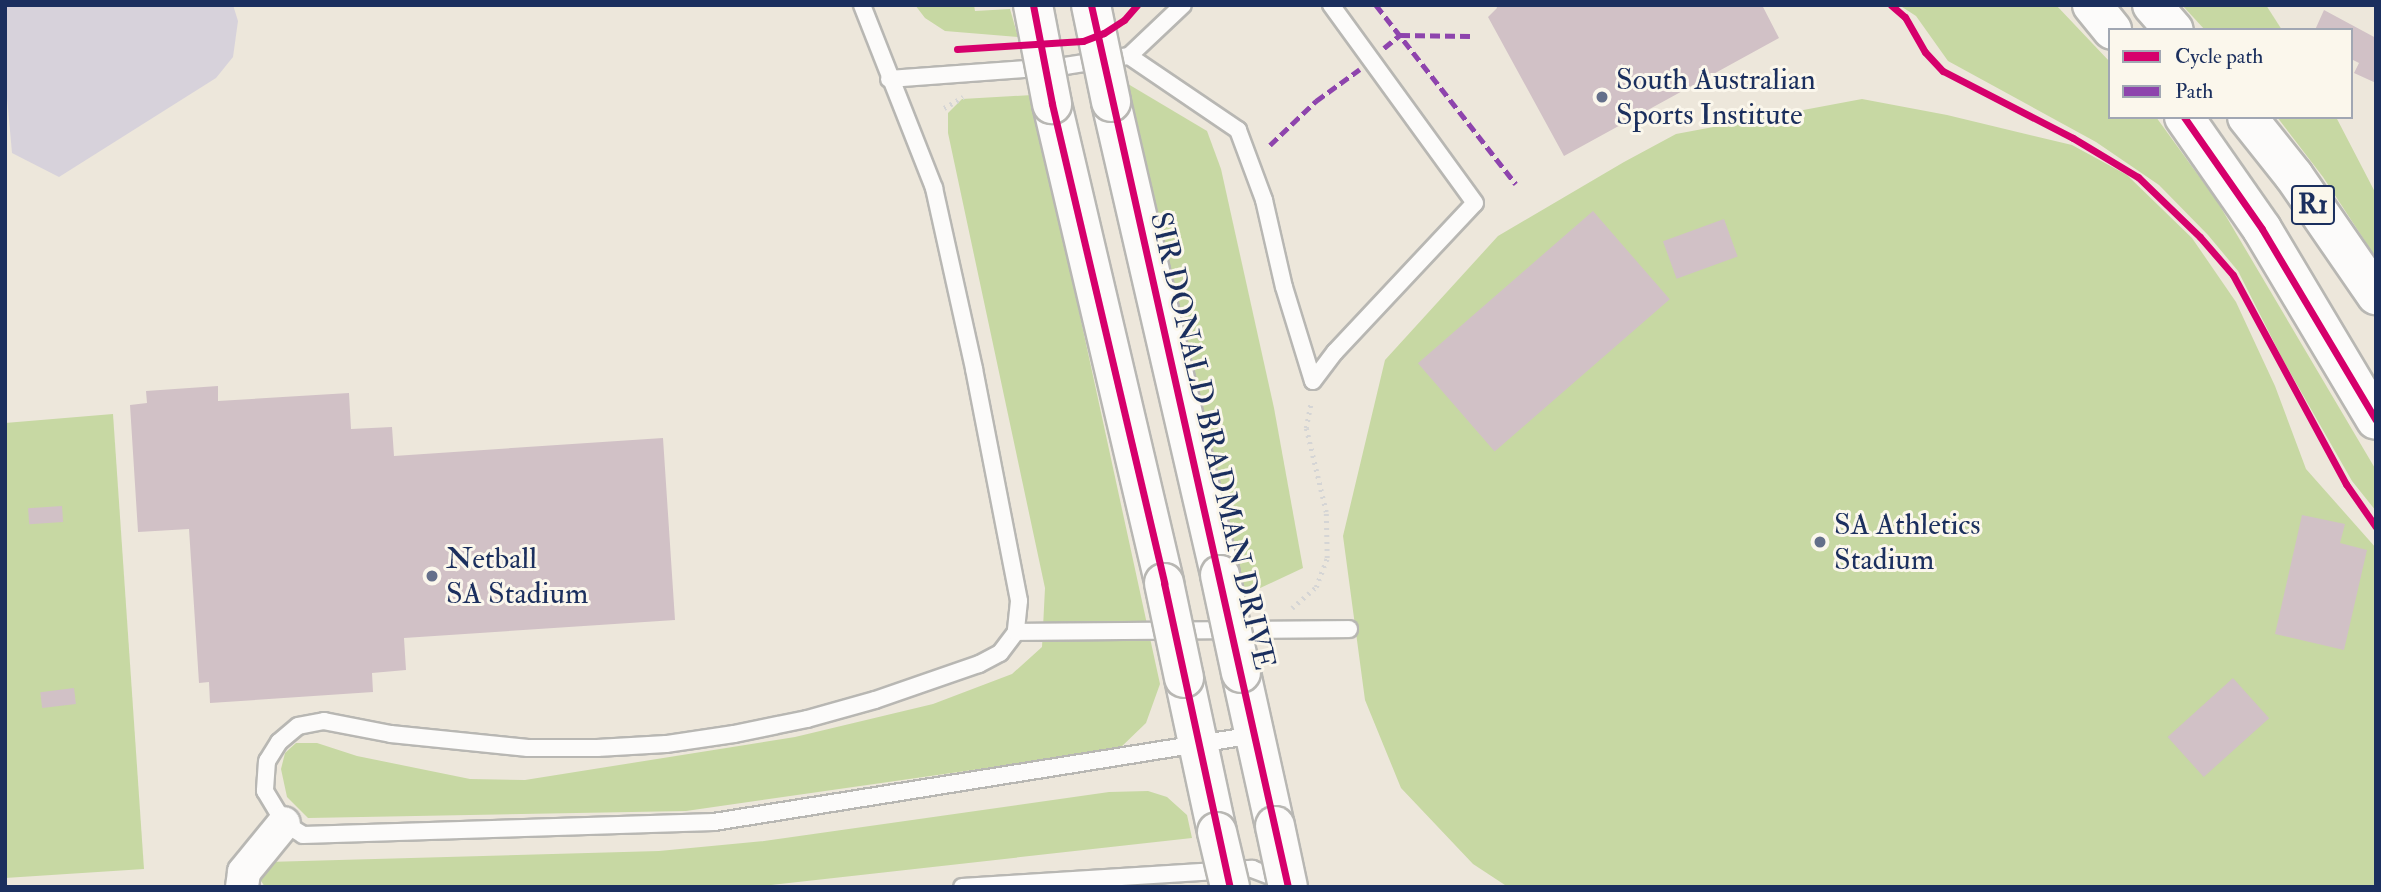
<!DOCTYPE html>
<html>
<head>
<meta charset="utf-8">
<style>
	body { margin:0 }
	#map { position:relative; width:2381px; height:892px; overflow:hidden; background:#ede7db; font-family:"IM FELL Double Pica",serif }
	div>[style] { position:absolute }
	.industrial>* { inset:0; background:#d7d2db }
	.green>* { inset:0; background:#c7d8a3 }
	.building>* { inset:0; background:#d1c1c6; transform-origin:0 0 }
	.path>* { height:4.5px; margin-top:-2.25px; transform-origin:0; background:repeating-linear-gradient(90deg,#d5d5d5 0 2px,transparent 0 7px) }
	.roads { filter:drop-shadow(2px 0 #b8b7b3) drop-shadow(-2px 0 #b8b7b3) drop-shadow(0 2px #b8b7b3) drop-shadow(0 -2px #b8b7b3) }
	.lane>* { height:16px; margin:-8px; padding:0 8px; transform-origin:8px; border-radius:8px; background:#fcfbfa }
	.street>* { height:32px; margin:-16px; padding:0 16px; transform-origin:16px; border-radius:16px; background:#fcfbfa }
	.primary>* { height:38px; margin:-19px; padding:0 19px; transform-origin:19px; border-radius:19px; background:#fcfbfa }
	.highway>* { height:38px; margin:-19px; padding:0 19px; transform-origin:19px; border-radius:19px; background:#fcfbfa }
	.bridges { filter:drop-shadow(2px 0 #b8b7b3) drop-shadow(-2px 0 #b8b7b3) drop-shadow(0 2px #b8b7b3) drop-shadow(0 -2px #b8b7b3) }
	.primary-bridge>* { height:38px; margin:-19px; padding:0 19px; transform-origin:19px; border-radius:19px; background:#fcfbfa }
	.quiet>* { height:5px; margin-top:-2.5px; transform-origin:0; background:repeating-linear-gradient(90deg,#8e44ad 0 10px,transparent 0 15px) }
	.cycleway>* { height:7px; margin:-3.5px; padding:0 3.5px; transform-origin:3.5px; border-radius:3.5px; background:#d6006c }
	.dots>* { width:19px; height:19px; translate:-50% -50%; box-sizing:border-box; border:4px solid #fbf7ec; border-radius:50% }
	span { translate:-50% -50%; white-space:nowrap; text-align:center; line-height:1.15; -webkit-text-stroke:6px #fbf7ec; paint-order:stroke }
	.shield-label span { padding:2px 5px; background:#fbf7ec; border:2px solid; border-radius:5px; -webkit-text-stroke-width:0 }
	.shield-label { font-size:28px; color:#1b2f5e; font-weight:700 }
	.poi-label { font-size:30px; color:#1b2f5e }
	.left { translate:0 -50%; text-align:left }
	.street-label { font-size:30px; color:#1b2f5e }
	.frame { position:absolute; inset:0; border:7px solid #1b2f5e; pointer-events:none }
	.legend { position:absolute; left:2108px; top:28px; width:245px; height:91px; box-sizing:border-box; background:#fbf7ec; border:2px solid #a1a7b3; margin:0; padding:9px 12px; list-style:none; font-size:21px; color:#1b2f5e }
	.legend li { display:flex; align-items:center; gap:14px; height:35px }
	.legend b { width:35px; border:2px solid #a1a7b3 }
</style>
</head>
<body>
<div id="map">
	<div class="industrial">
		<i style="clip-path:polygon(5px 5px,233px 5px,238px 21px,233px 57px,216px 78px,59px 177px,12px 153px,5px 75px)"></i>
	</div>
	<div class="green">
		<i style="clip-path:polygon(915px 5px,974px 5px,975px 11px,1010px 9px,1018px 37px,945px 31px,925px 18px)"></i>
		<i style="clip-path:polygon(1899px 5px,2056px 5px,2110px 62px,2110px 117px,2156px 117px,2217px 201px,2376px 470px,2376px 511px,2352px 481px,2283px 360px,2238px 271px,2208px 235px,2159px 185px,2096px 142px,1948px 61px,1916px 16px)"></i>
		<i style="clip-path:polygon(2182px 5px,2266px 5px,2282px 30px,2205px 30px)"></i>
		<i style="clip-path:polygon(1123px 81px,1207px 131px,1221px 169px,1274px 408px,1303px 568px,1243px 596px)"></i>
		<i style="clip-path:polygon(1032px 95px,1160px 684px,1146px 723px,1119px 749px,686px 811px,308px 818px,287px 797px,281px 769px,285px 753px,296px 743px,317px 743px,357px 756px,470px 779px,525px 780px,795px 737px,933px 704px,1012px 674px,1042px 647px,1045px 588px,948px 133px,948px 113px,962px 99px)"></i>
		<i style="clip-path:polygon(1862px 99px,1947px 115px,2072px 145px,2127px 175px,2192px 238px,2236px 302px,2275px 386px,2306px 469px,2376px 548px,2376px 887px,1508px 887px,1473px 864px,1401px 788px,1365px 700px,1343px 536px,1385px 360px,1498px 236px,1624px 162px,1676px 134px)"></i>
		<i style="clip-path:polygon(2277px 117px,2336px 117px,2376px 194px,2376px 258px,2323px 177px)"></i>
		<i style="clip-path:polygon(113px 414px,144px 869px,5px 878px,5px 423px)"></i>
		<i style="clip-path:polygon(1148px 791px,1167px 797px,1187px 815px,1192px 838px,752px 887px,265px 887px,259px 878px,267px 862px,659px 851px,764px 841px,1109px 792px)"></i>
	</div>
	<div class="building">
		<i style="clip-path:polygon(1496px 5px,1762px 5px,1779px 38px,1564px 156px,1488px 17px,1497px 8px)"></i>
		<i style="clip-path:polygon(2324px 10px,2376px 38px,2376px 83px,2354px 73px,2359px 63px,2351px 59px,2351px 30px,2315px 30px)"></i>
		<i style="left:1593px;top:211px;width:117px;height:232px;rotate:49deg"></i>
		<i style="left:1724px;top:219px;width:40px;height:65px;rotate:70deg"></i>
		<i style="clip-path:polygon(218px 386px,218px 401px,349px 393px,351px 429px,392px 427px,394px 456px,663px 438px,675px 620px,404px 638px,406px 670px,372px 673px,373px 692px,210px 703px,209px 682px,199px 683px,189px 529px,138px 532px,130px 405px,147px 403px,146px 391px)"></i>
		<i style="left:62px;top:506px;width:16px;height:34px;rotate:86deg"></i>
		<i style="clip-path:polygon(2302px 515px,2345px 524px,2340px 543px,2367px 550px,2344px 650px,2275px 634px)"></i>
		<i style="left:2233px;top:678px;width:54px;height:88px;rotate:48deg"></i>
		<i style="left:74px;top:688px;width:16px;height:34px;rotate:83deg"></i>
	</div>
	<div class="path">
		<i style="left:944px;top:108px;width:22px;rotate:-30deg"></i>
		<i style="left:1292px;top:608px;width:32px;rotate:-41deg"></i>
		<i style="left:1316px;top:587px;width:31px;rotate:-69deg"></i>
		<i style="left:1327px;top:558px;width:46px;rotate:-91.2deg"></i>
		<i style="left:1326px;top:512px;width:86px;rotate:-103.4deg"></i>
		<i style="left:1306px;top:428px;width:26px;rotate:-79deg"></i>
	</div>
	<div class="roads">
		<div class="lane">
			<i style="left:862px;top:5px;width:197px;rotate:68.5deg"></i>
			<i style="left:934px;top:188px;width:185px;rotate:77.5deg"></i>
			<i style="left:974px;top:369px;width:236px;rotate:79deg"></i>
			<i style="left:1019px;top:601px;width:31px;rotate:96deg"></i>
			<i style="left:1016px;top:632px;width:26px;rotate:127deg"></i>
			<i style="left:1000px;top:653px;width:24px;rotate:152deg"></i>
			<i style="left:979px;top:664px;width:110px;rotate:160.9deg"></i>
			<i style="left:875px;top:700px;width:71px;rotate:164.4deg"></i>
			<i style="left:807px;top:719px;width:75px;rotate:168.4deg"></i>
			<i style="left:734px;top:734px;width:69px;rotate:171.6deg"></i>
			<i style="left:666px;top:744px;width:69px;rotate:176.7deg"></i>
			<i style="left:597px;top:748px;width:69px;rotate:180deg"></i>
			<i style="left:528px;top:748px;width:138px;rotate:-174.2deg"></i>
			<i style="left:391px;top:734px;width:68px;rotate:-169deg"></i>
			<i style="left:324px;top:721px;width:26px;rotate:169deg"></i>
			<i style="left:298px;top:726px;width:25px;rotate:140deg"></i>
			<i style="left:279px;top:742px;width:22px;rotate:122deg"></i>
			<i style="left:267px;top:761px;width:30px;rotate:94deg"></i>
			<i style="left:265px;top:791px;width:37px;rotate:59deg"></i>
			<i style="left:284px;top:823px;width:22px;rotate:32deg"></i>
			<i style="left:303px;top:835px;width:411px;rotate:-1.8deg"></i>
			<i style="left:714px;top:822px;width:547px;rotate:-9.15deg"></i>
			<i style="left:1129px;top:56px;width:132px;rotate:34.2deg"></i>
			<i style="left:1238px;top:130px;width:75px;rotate:69.6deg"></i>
			<i style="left:1264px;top:200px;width:89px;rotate:77.1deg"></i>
			<i style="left:1284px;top:287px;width:98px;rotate:72.9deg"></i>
			<i style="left:1313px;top:381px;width:36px;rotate:-53deg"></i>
			<i style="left:1335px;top:352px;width:204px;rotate:-46.8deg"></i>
			<i style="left:1475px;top:203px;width:245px;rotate:-126deg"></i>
			<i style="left:889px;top:79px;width:176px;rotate:-4.2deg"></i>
			<i style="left:1065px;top:66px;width:65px;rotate:-8.9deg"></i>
			<i style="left:1129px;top:56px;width:74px;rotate:-43.4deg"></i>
			<i style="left:1016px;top:632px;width:333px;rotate:-0.5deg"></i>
			<i style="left:962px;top:887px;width:291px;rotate:-3.6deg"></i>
			<i style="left:1252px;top:869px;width:36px;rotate:21deg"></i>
		</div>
		<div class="street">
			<i style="left:242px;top:887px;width:15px;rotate:-82deg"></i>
			<i style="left:244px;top:872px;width:63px;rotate:-50.8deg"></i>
		</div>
		<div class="primary">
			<i style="left:1111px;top:102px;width:485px;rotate:77deg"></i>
			<i style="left:1052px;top:104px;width:492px;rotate:76.8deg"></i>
			<i style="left:1241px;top:673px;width:157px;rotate:77.5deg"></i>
			<i style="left:1184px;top:678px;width:157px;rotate:77.9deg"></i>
		</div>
		<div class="highway">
			<i style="left:2092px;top:5px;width:32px;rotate:51deg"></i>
			<i style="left:2152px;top:5px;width:33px;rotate:49deg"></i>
			<i style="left:2184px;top:117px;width:136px;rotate:55.1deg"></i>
			<i style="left:2262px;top:229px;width:222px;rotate:59.2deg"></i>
			<i style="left:2247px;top:117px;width:75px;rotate:51.5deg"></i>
			<i style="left:2294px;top:176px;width:145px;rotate:55.4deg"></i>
		</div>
	</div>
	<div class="bridges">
		<div class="primary-bridge">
			<i style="left:1033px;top:5px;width:101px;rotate:79.1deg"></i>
			<i style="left:1091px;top:5px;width:99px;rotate:78.3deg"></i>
			<i style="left:1220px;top:575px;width:100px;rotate:77.9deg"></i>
			<i style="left:1164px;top:583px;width:97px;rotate:78.1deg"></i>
			<i style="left:1275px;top:826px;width:62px;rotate:78deg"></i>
			<i style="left:1217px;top:832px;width:57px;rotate:76.7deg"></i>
		</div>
	</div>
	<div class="quiet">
		<i style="left:1376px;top:5px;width:227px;rotate:52deg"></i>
		<i style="left:1384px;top:48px;width:21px;rotate:-39deg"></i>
		<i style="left:1400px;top:35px;width:70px;rotate:0.8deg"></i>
		<i style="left:1270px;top:145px;width:64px;rotate:-43.7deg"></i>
		<i style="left:1316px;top:101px;width:54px;rotate:-36deg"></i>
	</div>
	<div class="cycleway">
		<i style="left:1033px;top:5px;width:101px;rotate:79.1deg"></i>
		<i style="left:1052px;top:104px;width:492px;rotate:76.8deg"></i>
		<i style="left:1164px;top:583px;width:311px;rotate:77.8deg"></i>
		<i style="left:1091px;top:5px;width:904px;rotate:77.41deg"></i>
		<i style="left:1891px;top:5px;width:18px;rotate:41deg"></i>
		<i style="left:1905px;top:17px;width:40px;rotate:60.3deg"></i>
		<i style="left:1925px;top:52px;width:26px;rotate:47deg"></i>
		<i style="left:1943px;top:71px;width:146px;rotate:27.3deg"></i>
		<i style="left:2073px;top:138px;width:76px;rotate:31deg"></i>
		<i style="left:2138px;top:177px;width:86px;rotate:44.1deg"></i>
		<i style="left:2200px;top:237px;width:50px;rotate:49deg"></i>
		<i style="left:2233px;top:275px;width:238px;rotate:61.6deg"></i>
		<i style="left:2346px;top:484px;width:52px;rotate:55.1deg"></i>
		<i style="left:957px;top:49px;width:126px;rotate:-3.6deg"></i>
		<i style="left:1083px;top:41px;width:22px;rotate:-21deg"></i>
		<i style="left:1104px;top:33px;width:24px;rotate:-33deg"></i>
		<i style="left:1124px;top:20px;width:20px;rotate:-49deg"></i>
		<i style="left:2184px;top:117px;width:136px;rotate:55.1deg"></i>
		<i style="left:2262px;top:229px;width:222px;rotate:59.2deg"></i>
	</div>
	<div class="dots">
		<i style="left:1602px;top:97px;background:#646f8a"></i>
		<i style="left:1820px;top:542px;background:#646f8a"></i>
		<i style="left:432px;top:576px;background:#646f8a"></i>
	</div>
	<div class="shield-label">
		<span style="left:2313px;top:205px">R1</span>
	</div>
	<div class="poi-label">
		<span class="left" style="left:1616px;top:97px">South Australian<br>Sports Institute</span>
		<span class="left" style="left:1834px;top:542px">SA Athletics<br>Stadium</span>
		<span class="left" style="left:446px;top:576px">Netball<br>SA Stadium</span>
	</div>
	<div class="street-label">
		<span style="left:1212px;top:441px;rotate:77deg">SIR DONALD BRADMAN DRIVE</span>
	</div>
	<div class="frame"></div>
	<ul class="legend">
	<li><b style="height:9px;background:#d6006c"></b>Cycle path</li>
	<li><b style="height:9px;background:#8e44ad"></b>Path</li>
	</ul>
</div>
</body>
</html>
